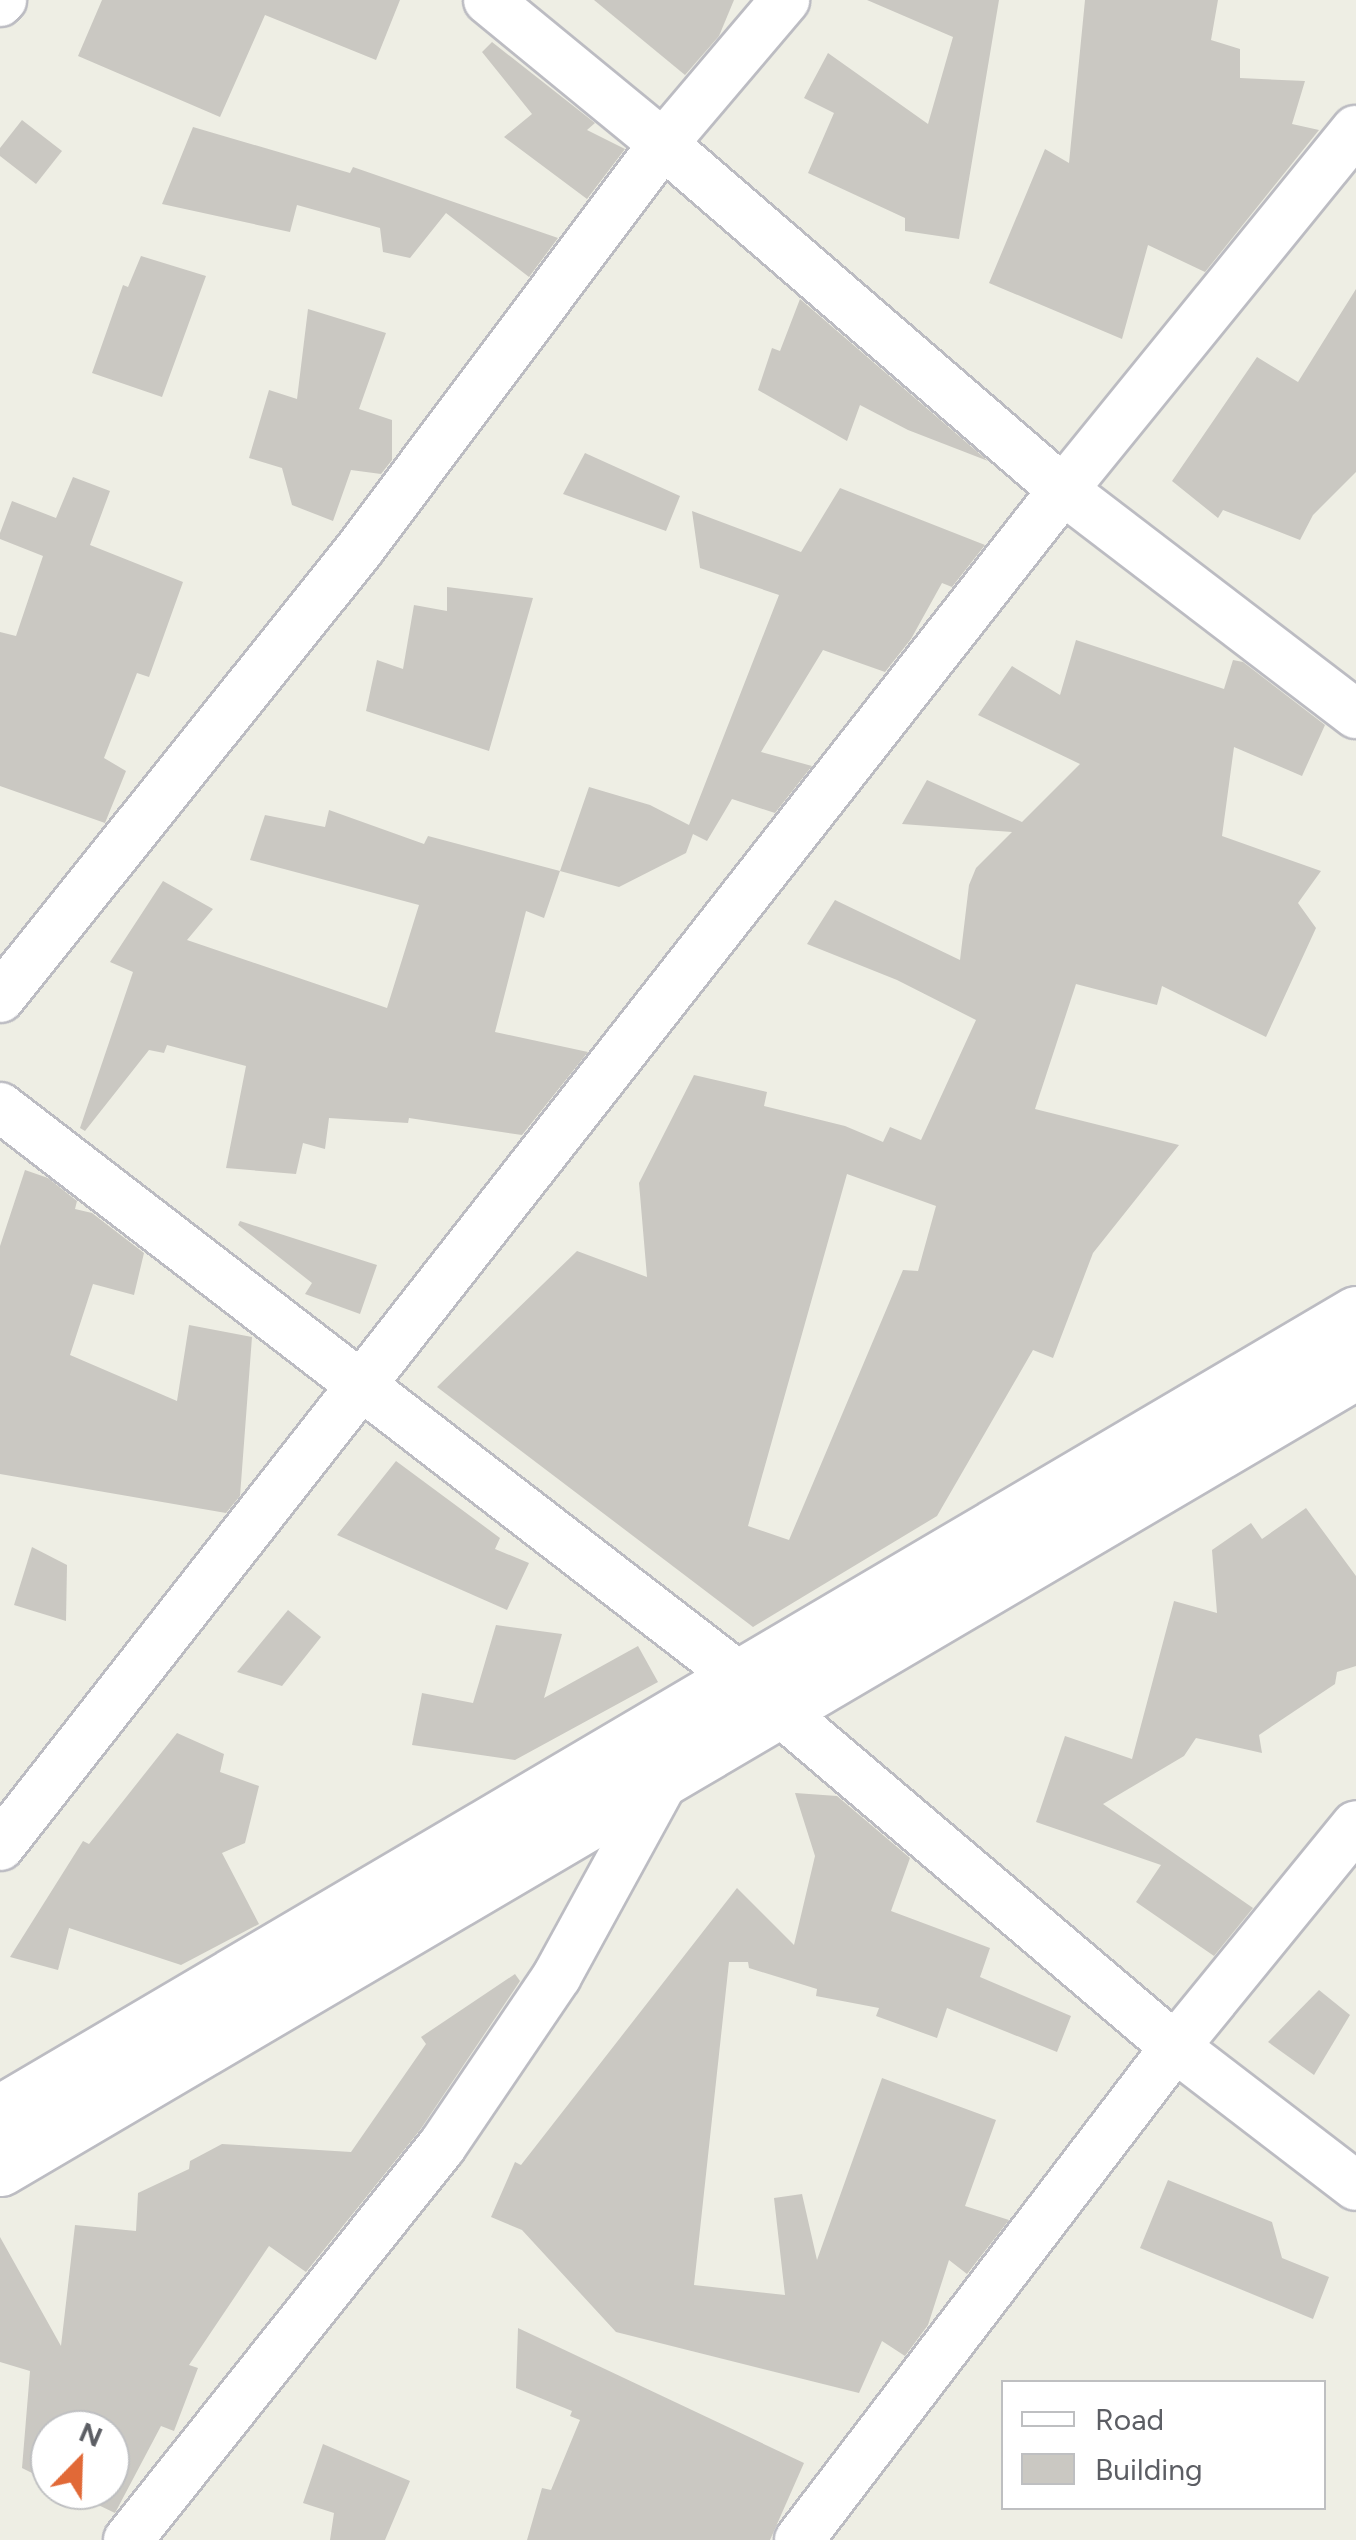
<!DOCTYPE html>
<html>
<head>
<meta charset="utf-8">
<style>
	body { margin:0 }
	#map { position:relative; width:1356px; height:2540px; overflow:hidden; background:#eeeee4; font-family:Figtree,sans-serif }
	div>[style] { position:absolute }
	.building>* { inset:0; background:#cac8c2 }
	.roads { filter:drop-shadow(2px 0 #bcbcc2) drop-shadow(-2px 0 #bcbcc2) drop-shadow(0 2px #bcbcc2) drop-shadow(0 -2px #bcbcc2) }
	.street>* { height:48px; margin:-24px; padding:0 24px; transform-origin:24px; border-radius:24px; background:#fff }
	.secondary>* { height:55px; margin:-27.5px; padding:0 27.5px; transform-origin:27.5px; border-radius:27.5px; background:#fff }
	span { translate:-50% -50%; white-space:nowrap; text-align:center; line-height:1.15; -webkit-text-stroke:10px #fff; paint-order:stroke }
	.legend { position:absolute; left:1001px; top:2380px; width:325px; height:130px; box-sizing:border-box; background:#fff; border:2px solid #bebfc1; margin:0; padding:12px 18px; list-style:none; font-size:30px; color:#5c5e64 }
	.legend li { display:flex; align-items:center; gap:20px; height:50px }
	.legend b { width:50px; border:2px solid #bebfc1 }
	.north { position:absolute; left:30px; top:2410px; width:100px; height:100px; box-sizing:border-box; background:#fff; border:2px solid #bebfc1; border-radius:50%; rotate:23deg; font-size:28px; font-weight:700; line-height:40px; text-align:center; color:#5c5e64 }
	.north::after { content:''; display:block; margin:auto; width:35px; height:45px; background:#e16937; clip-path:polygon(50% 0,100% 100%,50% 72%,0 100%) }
</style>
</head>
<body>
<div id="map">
	<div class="building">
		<i style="clip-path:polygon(102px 0,400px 0,376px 60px,265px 15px,220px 117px,78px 56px)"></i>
		<i style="clip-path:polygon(594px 0,734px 0,719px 36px,685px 75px)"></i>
		<i style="clip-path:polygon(867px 0,999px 0,959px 239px,905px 231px,905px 218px,808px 173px,834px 113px,804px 98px,828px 53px,928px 124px,953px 37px)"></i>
		<i style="clip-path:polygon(1085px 0,1218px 0,1211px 40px,1240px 49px,1240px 78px,1305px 81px,1292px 124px,1319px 130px,1205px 272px,1148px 245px,1122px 339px,989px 283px,1045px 149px,1069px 163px)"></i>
		<i style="clip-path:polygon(492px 42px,595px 123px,587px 130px,625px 149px,587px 199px,504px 137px,532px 114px,482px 52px)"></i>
		<i style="clip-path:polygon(22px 120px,62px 151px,36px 184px,0 156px,0 148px)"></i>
		<i style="clip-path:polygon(193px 127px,350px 173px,353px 167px,558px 238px,529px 277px,446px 213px,410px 258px,383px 252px,380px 228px,297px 205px,290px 232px,162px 204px)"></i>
		<i style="clip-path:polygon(141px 256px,206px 276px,162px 397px,92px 373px,123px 285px,128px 287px)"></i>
		<i style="clip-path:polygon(1356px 289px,1356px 472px,1313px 515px,1300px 540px,1223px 510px,1218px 518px,1172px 481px,1257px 357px,1298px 382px)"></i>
		<i style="clip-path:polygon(800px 299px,988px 461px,908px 430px,860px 405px,847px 441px,758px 390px,772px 348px,780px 351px)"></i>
		<i style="clip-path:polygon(308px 309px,386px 333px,359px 409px,392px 420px,392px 460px,381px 474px,351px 470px,333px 521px,292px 505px,282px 468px,249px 458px,269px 390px,297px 399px)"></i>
		<i style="clip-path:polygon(585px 453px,680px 496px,666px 531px,563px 494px)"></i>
		<i style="clip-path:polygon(73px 477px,110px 491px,90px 545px,183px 582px,149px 677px,137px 673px,104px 758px,126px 771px,105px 823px,0 786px,0 632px,16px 636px,43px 556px,0 539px,0 533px,12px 501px,56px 518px)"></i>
		<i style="clip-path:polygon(840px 488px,985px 545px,952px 587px,942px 583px,911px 639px,885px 672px,823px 650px,761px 752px,812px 766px,775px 813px,732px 799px,707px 841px,693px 834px,686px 853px,619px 887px,560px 871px,589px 787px,650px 805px,689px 825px,779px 595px,700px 568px,692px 511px,801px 552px)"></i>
		<i style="clip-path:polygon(447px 587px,533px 598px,489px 751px,366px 711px,377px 660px,403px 669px,414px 605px,447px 611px)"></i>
		<i style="clip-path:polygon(evenodd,1076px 640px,1224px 689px,1233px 660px,1243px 662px,1325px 725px,1302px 776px,1234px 747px,1222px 836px,1321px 871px,1298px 903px,1316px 928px,1266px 1037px,1162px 986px,1157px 1005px,1076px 984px,1035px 1109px,1179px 1145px,1093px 1253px,1053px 1358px,1033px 1350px,937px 1516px,753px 1627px,437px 1387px,577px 1251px,647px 1277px,639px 1183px,694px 1075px,767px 1092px,764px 1106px,845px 1126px,883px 1142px,890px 1127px,921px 1140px,976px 1020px,897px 980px,807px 944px,835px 900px,960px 960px,969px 885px,976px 868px,1012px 832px,902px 824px,927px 780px,1022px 822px,1080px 764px,978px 715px,1012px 666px,1060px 695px,1076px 640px,847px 1174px,936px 1206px,918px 1271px,903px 1270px,789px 1540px,748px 1526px,847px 1174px)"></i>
		<i style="clip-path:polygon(329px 810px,424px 844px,428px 836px,560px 871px,544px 918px,526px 911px,495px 1032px,588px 1052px,522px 1135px,409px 1118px,408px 1123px,329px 1118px,325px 1149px,303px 1143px,296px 1174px,226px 1168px,246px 1066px,167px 1045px,164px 1053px,149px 1050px,85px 1131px,80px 1128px,133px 972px,110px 962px,163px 881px,213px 909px,187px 940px,387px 1008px,419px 905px,250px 860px,265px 815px,325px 827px)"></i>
		<i style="clip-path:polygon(25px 1170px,48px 1178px,77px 1201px,75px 1209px,92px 1213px,144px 1253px,134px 1295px,93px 1284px,70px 1355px,177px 1401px,189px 1325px,252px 1337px,240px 1496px,226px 1513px,0 1474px,0 1246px)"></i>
		<i style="clip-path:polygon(240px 1221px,377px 1265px,360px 1314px,305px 1294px,312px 1283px,238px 1225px)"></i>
		<i style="clip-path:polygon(396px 1461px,500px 1538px,495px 1549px,529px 1563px,507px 1610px,337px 1535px)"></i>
		<i style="clip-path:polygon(1306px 1508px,1356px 1576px,1356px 1666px,1337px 1672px,1335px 1684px,1259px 1735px,1262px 1753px,1196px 1738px,1184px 1756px,1103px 1804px,1253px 1908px,1214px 1956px,1136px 1902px,1161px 1865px,1036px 1822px,1065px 1736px,1132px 1759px,1174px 1601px,1217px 1613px,1212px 1550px,1251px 1523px,1262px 1539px)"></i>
		<i style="clip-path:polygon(32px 1547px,67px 1565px,66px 1621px,14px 1605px)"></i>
		<i style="clip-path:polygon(288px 1610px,321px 1637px,282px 1686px,237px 1672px)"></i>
		<i style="clip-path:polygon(496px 1625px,562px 1634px,544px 1698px,638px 1646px,658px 1682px,515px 1760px,412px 1745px,422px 1693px,473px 1703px)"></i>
		<i style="clip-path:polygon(177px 1733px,224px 1754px,220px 1772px,259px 1786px,245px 1843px,222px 1853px,259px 1924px,181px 1965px,69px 1928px,58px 1970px,10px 1957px,83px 1841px,89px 1844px)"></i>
		<i style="clip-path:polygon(795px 1793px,837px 1796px,910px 1858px,891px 1911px,990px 1948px,980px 1977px,1071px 2016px,1057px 2052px,947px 2008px,937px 2038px,876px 2016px,879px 2008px,816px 1996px,817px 1989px,749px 1968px,748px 1962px,729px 1962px,694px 2285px,785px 2295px,774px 2198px,802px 2194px,817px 2260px,882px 2078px,996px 2120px,965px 2206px,1009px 2220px,967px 2274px,949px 2260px,928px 2325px,905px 2356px,882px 2341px,859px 2393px,616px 2332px,522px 2230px,491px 2217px,515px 2162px,521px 2165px,737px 1888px,794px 1945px,815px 1856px)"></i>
		<i style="clip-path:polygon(515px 1974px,520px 1981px,420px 2130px,306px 2272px,269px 2246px,189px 2365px,198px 2368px,174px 2431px,161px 2426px,115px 2513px,67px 2490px,110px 2490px,110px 2430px,50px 2430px,50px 2482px,22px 2468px,30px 2371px,0 2362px,0 2237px,61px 2346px,75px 2225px,136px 2231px,138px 2193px,189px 2169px,190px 2161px,222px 2144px,351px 2152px,426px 2044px,421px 2037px)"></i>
		<i style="clip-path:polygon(1319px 1990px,1350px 2015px,1314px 2075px,1268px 2042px)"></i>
		<i style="clip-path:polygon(1168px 2180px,1272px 2222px,1282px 2258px,1329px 2277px,1313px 2319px,1140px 2248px)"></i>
		<i style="clip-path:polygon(518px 2328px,804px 2463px,770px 2540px,527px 2540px,542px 2488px,551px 2490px,580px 2420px,570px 2416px,572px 2411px,516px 2388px)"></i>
		<i style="clip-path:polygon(323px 2444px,410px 2481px,385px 2540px,330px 2540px,334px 2513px,303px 2503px)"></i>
	</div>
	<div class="roads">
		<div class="street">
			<i style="left:488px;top:0;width:227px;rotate:39.4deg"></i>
			<i style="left:663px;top:144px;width:529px;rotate:40.86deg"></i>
			<i style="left:1063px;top:490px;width:369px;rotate:37.4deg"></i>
			<i style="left:0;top:2px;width:3px;rotate:-45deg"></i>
			<i style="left:0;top:998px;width:574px;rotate:-51.29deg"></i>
			<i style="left:359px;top:550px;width:507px;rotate:-53.18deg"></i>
			<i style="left:663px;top:144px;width:189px;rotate:-49.7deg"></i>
			<i style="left:0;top:1107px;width:935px;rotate:37.62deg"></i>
			<i style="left:741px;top:1678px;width:570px;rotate:40.37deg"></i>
			<i style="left:1175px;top:2047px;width:228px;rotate:37.5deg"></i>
			<i style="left:0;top:1846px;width:1723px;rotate:-51.91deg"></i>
			<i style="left:1063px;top:490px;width:464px;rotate:-50.9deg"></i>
			<i style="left:128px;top:2540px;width:504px;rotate:-51.45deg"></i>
			<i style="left:442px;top:2146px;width:205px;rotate:-55.9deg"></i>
			<i style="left:557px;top:1976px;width:225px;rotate:-61.3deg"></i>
			<i style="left:799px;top:2540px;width:620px;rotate:-52.67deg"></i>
			<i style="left:1175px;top:2047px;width:286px;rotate:-50.8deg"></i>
		</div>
		<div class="secondary">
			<i style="left:0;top:2113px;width:1574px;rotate:-30.51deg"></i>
			<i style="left:0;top:2168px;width:1573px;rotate:-30.45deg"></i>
		</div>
	</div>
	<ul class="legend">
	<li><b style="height:12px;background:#fff"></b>Road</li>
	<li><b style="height:28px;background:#cac8c2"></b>Building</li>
	</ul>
	<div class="north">N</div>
</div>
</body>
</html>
